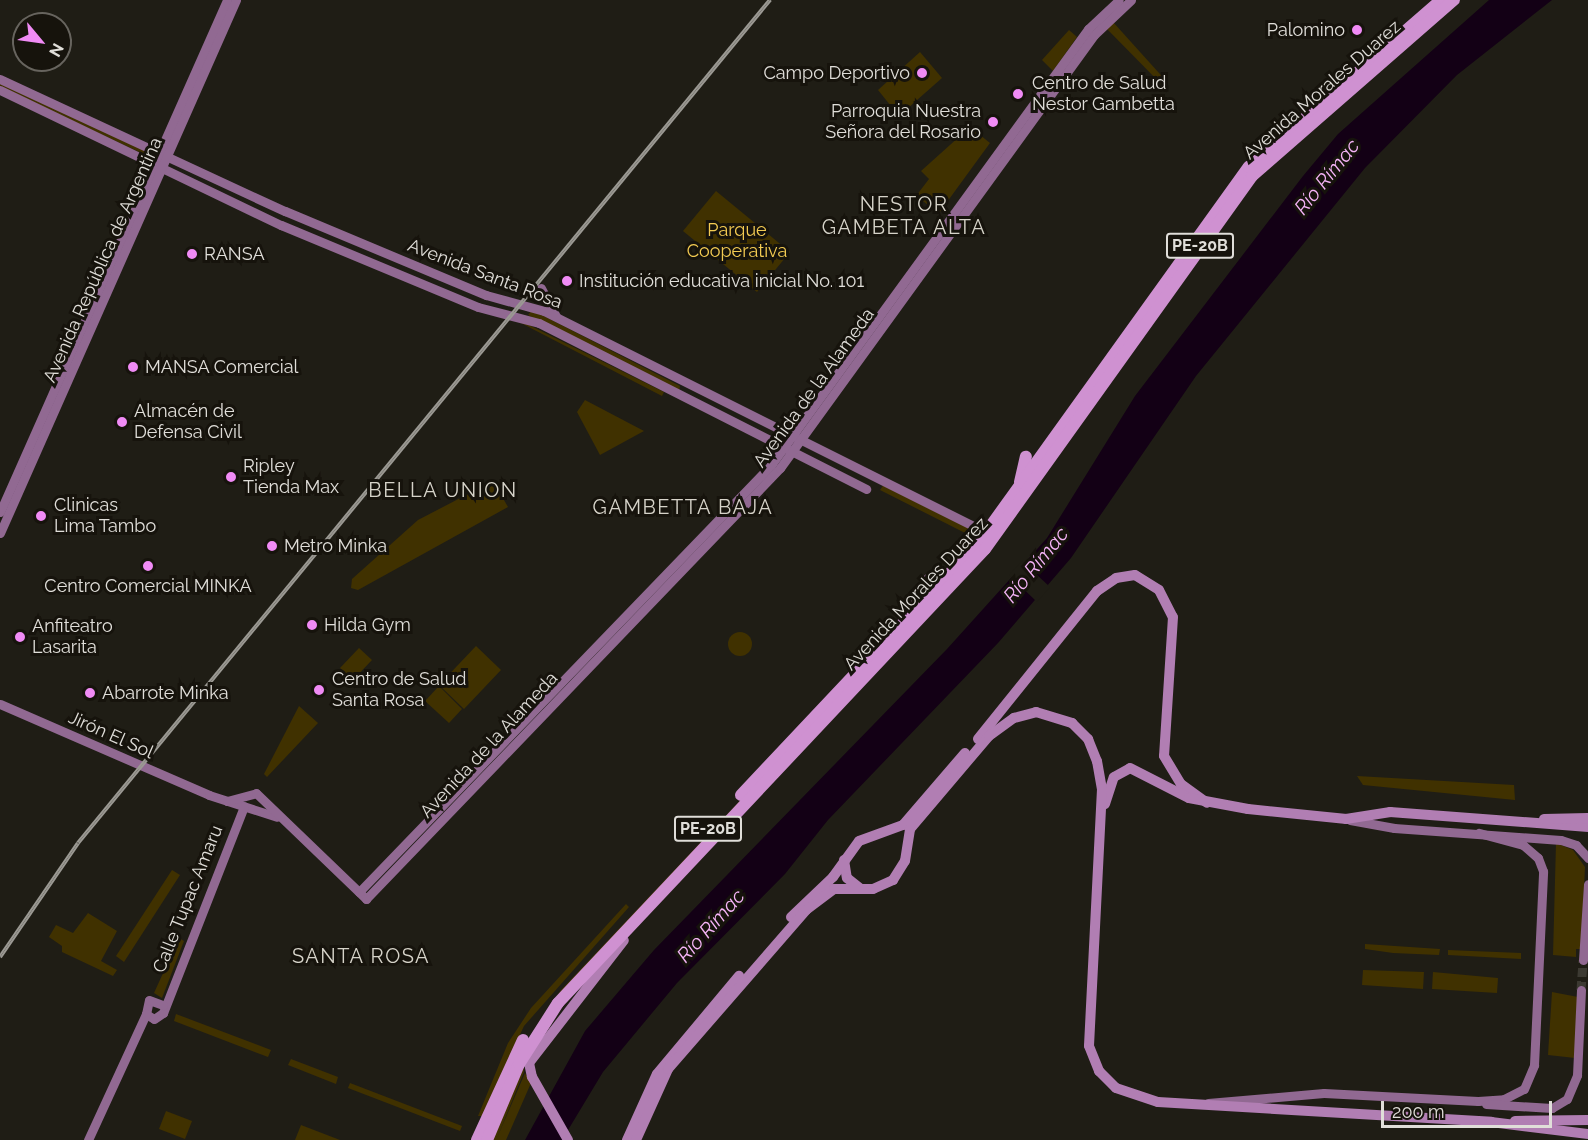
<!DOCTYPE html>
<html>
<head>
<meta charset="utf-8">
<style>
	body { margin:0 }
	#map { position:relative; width:1588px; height:1140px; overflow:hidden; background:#1f1d15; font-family:Raleway,sans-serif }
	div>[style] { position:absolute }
	.green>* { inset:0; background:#403100 }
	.round { border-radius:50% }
	.water>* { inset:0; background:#130015 }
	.pier>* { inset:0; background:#1f1d15 }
	.secondary-tunnel>* { height:9px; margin-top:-4.5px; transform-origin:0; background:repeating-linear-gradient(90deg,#3c3a32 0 9px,transparent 0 13.5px) }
	.secondary>* { height:9px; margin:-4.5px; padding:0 4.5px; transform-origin:4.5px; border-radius:4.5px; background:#916992 }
	.primary>* { height:10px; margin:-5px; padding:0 5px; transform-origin:5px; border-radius:5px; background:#b17eb3 }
	.highway>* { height:12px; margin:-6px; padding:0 6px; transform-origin:6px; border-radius:6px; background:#cf91d1 }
	.rail>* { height:4px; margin-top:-2px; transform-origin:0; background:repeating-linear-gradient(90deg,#16130c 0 4.5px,#9b9993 0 9px); box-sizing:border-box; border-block:2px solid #9b9993 }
	.dots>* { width:16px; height:16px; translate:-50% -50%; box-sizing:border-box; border:3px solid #16130c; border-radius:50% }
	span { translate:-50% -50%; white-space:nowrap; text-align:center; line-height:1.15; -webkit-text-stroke:6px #16130c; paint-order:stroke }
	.shield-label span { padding:2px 4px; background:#16130c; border:2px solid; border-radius:4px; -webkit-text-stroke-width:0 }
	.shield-label { font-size:16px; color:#e0ded9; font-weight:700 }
	.poi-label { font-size:18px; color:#e0ded9 }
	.right { translate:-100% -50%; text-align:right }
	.left { translate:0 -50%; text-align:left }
	.street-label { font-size:18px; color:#e0ded9 }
	.park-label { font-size:18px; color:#f3cb52 }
	.water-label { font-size:20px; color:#f4b3f6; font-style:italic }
	.neighbourhood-label { font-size:20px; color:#d6d3c9; letter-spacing:1.5px }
	.north { position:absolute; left:12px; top:12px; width:60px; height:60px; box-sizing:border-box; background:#16130c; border:2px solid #67645e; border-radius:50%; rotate:119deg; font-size:16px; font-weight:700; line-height:24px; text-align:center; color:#e0ded9 }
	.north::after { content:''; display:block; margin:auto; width:21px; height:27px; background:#f08bf5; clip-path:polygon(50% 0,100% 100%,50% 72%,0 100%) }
	.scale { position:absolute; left:1381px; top:1101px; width:171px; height:27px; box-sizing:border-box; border:3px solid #e0ded9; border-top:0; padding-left:8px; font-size:18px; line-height:21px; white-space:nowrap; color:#e0ded9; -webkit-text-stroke:4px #16130c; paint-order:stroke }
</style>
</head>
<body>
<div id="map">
	<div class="green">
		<div style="clip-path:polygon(1113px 22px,1168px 83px,1164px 87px,1106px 28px)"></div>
		<div style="clip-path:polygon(1069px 30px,1077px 37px,1053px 71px,1042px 60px)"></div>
		<div style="clip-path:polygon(920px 52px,942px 78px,899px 116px,878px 90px)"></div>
		<div style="clip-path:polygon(0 81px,153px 152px,150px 157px,0 87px)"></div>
		<div style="clip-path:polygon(970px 127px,990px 143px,939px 213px,916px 196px,929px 179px,921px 171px)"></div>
		<div style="clip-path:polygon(716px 191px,790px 252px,757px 292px,683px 231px)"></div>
		<div style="clip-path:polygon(532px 310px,680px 386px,679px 391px,528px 315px)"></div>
		<div style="clip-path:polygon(523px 322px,664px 392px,662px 396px,521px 323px)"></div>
		<div style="clip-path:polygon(585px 400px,644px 431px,600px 455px,577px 412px)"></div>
		<div style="clip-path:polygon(493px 481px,508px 507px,358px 590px,351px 588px,352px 579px,418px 520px)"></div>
		<div style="clip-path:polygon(884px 484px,978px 532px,975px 538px,880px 490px)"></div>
		<div style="clip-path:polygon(978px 549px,582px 971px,507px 1073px,561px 990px)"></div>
		<div class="round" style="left:728px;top:632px;width:24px;height:24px"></div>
		<div style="clip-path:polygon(476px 646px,501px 670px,464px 709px,439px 685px)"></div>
		<div style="clip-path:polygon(359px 648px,372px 660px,353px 680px,340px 668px)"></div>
		<div style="clip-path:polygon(439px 686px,462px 709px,449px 723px,425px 701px)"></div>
		<div style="clip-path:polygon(299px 706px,318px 723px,267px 777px,264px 774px)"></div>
		<div style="clip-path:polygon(1357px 776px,1514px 785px,1515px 800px,1363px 785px)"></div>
		<div style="clip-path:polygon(1556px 843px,1573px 850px,1585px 867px,1581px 949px,1576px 949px,1576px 957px,1553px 955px)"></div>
		<div style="clip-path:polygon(172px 870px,180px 875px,124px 962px,116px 956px)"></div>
		<div style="clip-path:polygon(626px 904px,629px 907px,524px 1026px,482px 1116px,478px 1116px,508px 1043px,531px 1008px)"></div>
		<div style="clip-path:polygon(88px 913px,117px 931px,101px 961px,117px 970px,113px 976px,62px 952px,62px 946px,49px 937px,56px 925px,73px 933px)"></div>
		<div style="clip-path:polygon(179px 938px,184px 941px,162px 998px,154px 993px)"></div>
		<div style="clip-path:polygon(1365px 944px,1440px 949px,1439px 955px,1393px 953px,1365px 949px)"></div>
		<div style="clip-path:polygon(1448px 950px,1521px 953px,1521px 959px,1448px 955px)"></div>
		<div style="clip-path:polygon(1363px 970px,1424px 972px,1423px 989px,1362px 985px)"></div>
		<div style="clip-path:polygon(1433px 972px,1498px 978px,1497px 993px,1432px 989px)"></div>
		<div style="clip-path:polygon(1552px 992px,1578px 997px,1575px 1058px,1548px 1055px)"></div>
		<div style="clip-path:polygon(176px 1014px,271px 1050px,268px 1057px,174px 1021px)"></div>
		<div style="clip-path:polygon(291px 1059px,338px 1077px,336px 1084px,288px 1065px)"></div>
		<div style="clip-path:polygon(523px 1062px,524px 1072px,497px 1138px,525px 1073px,531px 1083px,506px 1140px,490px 1140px)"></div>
		<div style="clip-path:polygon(350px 1083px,462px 1126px,460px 1131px,348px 1088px)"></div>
		<div style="clip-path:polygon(166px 1111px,192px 1121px,185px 1139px,159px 1129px)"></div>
		<div style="clip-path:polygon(301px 1125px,340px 1140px,295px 1140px)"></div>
	</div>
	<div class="water">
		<div style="clip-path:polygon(1489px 0,1552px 0,1457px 75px,1365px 168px,1196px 376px,1071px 558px,998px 643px,828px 820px,785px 874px,677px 983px,603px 1072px,562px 1140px,525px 1140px,585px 1031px,654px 950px,947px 649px,1047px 538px,1135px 396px,1303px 176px,1338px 134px)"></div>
	</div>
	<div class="pier">
		<div style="clip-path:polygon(1022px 561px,1050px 587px,1037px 602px,1009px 575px)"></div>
	</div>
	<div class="secondary-tunnel">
		<div style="left:1581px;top:990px;width:30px;rotate:-86deg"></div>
	</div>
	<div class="secondary">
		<div style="left:0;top:79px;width:314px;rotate:24.9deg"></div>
		<div style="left:285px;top:211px;width:218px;rotate:22.7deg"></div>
		<div style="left:486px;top:295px;width:60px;rotate:15.4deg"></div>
		<div style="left:544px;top:311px;width:492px;rotate:26.6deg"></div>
		<div style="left:0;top:90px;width:312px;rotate:25.7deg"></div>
		<div style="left:281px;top:225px;width:213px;rotate:22.6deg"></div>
		<div style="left:478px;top:307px;width:63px;rotate:14.7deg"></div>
		<div style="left:539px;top:323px;width:367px;rotate:26.9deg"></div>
		<div style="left:541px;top:288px;width:32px;rotate:62deg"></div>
		<div style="left:0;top:512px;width:560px;rotate:-66.09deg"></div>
		<div style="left:0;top:533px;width:583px;rotate:-66.12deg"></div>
		<div style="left:0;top:704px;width:228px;rotate:23.5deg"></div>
		<div style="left:209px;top:795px;width:71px;rotate:17.9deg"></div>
		<div style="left:227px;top:801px;width:30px;rotate:-15deg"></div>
		<div style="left:256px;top:793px;width:153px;rotate:43.9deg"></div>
		<div style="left:366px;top:899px;width:598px;rotate:-46.15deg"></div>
		<div style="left:780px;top:468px;width:535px;rotate:-54.05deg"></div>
		<div style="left:1094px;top:35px;width:51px;rotate:-43.4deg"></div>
		<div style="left:1350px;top:820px;width:45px;rotate:10.3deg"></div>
		<div style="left:1394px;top:828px;width:167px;rotate:4.1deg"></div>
		<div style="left:1561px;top:840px;width:16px;rotate:18deg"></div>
		<div style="left:1576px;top:845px;width:18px;rotate:47deg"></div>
		<div style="left:359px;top:892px;width:593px;rotate:-46.02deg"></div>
		<div style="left:771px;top:465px;width:539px;rotate:-53.98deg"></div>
		<div style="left:1088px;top:29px;width:42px;rotate:-43.1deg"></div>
		<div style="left:1583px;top:960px;width:76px;rotate:-86.2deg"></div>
		<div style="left:146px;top:1014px;width:9px;rotate:32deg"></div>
		<div style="left:154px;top:1019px;width:11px;rotate:-34deg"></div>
		<div style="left:163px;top:1013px;width:222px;rotate:-68.6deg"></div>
		<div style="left:146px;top:1014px;width:14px;rotate:-78deg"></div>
		<div style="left:149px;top:1000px;width:15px;rotate:20deg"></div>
		<div style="left:1208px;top:1103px;width:116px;rotate:-4.9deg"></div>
		<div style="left:1324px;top:1093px;width:154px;rotate:3deg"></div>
		<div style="left:1478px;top:1101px;width:26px;rotate:-4deg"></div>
		<div style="left:1504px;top:1099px;width:22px;rotate:-27deg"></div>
		<div style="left:1524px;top:1089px;width:26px;rotate:-67deg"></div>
		<div style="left:1534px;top:1065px;width:194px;rotate:-87.3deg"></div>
		<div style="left:1543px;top:871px;width:14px;rotate:-111deg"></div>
		<div style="left:1538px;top:858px;width:20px;rotate:-139deg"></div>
		<div style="left:1523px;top:845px;width:46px;rotate:-164.7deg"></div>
		<div style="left:1486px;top:1104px;width:66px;rotate:3.5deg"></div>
		<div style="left:1552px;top:1108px;width:17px;rotate:-31deg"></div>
		<div style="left:1567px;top:1099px;width:26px;rotate:-67deg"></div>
		<div style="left:1577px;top:1075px;width:85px;rotate:-87.3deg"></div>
		<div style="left:88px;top:1140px;width:139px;rotate:-65.3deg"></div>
	</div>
	<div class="primary">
		<div style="left:978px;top:739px;width:190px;rotate:-51.2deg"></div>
		<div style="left:1097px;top:591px;width:23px;rotate:-34deg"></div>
		<div style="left:1116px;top:578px;width:19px;rotate:-9deg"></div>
		<div style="left:1135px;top:575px;width:28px;rotate:32deg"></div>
		<div style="left:1159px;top:590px;width:30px;rotate:63deg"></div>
		<div style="left:1173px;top:617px;width:139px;rotate:93.7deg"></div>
		<div style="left:1164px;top:756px;width:33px;rotate:59deg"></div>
		<div style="left:1181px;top:784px;width:32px;rotate:36deg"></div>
		<div style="left:1105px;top:804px;width:28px;rotate:-72deg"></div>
		<div style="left:1114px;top:777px;width:18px;rotate:-29deg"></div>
		<div style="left:1130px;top:768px;width:66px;rotate:27deg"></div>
		<div style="left:1189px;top:798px;width:60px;rotate:10.6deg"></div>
		<div style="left:1248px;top:809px;width:99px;rotate:5.8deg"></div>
		<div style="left:1346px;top:819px;width:45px;rotate:-9deg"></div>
		<div style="left:1390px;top:812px;width:199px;rotate:4.3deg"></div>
		<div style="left:1544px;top:819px;width:44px;rotate:-1.3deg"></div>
		<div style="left:844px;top:860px;width:18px;rotate:81deg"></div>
		<div style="left:847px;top:878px;width:16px;rotate:38deg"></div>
		<div style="left:791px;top:917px;width:58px;rotate:-43.6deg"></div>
		<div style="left:833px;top:877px;width:44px;rotate:-54.2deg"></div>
		<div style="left:859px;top:841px;width:47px;rotate:-20deg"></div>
		<div style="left:903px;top:825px;width:95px;rotate:-49.3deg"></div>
		<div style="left:1515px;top:1121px;width:73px;rotate:-0.8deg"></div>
		<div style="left:568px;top:1140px;width:73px;rotate:-119.7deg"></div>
		<div style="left:532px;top:1077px;width:14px;rotate:-102deg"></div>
		<div style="left:529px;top:1063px;width:155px;rotate:-52.3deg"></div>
		<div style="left:627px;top:1140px;width:72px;rotate:-65.6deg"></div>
		<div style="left:657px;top:1074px;width:128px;rotate:-50.1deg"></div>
		<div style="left:636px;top:1140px;width:78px;rotate:-65.7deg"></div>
		<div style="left:668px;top:1069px;width:211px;rotate:-49deg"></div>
		<div style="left:806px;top:910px;width:35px;rotate:-37deg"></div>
		<div style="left:834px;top:889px;width:39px"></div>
		<div style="left:873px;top:889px;width:22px;rotate:-24deg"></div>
		<div style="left:893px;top:880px;width:22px;rotate:-58deg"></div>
		<div style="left:905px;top:861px;width:32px;rotate:-81deg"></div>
		<div style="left:910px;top:829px;width:122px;rotate:-49.7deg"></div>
		<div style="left:989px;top:736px;width:31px;rotate:-36deg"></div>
		<div style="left:1014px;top:718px;width:23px;rotate:-15deg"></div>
		<div style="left:1036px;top:712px;width:38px;rotate:17deg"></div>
		<div style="left:1072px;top:723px;width:23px;rotate:45deg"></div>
		<div style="left:1088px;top:739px;width:24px;rotate:68deg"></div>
		<div style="left:1097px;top:761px;width:28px;rotate:80deg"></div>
		<div style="left:1102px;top:789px;width:257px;rotate:92.9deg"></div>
		<div style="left:1089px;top:1046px;width:27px;rotate:68deg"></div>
		<div style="left:1099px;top:1071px;width:24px;rotate:45deg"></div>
		<div style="left:1116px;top:1088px;width:44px;rotate:18.4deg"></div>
		<div style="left:1158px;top:1102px;width:334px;rotate:3.4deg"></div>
		<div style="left:1491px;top:1122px;width:98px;rotate:7.1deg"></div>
	</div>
	<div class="highway">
		<div style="left:1020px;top:482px;width:26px;rotate:-77deg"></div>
		<div style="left:916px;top:605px;width:29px;rotate:-63deg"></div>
		<div style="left:741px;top:795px;width:344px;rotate:-46.7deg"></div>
		<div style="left:977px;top:545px;width:466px;rotate:-54.3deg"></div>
		<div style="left:1249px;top:167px;width:254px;rotate:-41deg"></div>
		<div style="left:477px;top:1140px;width:110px;rotate:-65.3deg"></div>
		<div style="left:487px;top:1140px;width:82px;rotate:-67.2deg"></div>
		<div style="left:519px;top:1064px;width:72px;rotate:-57.4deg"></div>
		<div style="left:558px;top:1003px;width:623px;rotate:-46.76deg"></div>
		<div style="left:985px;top:549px;width:459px;rotate:-54.4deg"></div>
		<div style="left:1252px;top:176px;width:268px;rotate:-41.1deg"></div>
	</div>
	<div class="rail">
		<div style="left:0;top:957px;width:138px;rotate:-55.6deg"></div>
		<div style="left:78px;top:843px;width:1091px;rotate:-50.62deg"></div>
	</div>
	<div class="dots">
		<div style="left:1357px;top:30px;background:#f08bf5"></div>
		<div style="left:922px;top:73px;background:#f08bf5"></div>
		<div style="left:1018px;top:94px;background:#f08bf5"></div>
		<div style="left:993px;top:122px;background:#f08bf5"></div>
		<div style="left:192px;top:254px;background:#f08bf5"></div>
		<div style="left:567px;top:281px;background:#f08bf5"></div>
		<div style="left:133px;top:367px;background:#f08bf5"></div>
		<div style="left:122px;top:422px;background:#f08bf5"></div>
		<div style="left:231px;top:477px;background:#f08bf5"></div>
		<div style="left:41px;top:516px;background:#f08bf5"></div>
		<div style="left:272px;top:546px;background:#f08bf5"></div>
		<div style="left:148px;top:566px;background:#f08bf5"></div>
		<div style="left:312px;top:625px;background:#f08bf5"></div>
		<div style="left:20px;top:637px;background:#f08bf5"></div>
		<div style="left:319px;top:690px;background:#f08bf5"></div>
		<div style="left:90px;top:693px;background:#f08bf5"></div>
	</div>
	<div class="shield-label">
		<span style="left:1200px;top:246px">PE-20B</span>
		<span style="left:708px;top:829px">PE-20B</span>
	</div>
	<div class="poi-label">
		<span class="right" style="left:1345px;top:30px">Palomino</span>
		<span class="right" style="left:910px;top:73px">Campo Deportivo</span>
		<span class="left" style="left:1032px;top:94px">Centro de Salud<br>Nestor Gambetta</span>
		<span class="right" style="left:981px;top:122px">Parroquia Nuestra<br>Señora del Rosario</span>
		<span class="left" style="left:204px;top:254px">RANSA</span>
		<span class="left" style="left:579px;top:281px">Institución educativa inicial No. 101</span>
		<span class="left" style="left:145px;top:367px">MANSA Comercial</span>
		<span class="left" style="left:134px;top:422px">Almacén de<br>Defensa Civil</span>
		<span class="left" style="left:243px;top:477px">Ripley<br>Tienda Max</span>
		<span class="left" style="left:54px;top:516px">Clinicas<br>Lima Tambo</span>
		<span class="left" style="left:284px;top:546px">Metro Minka</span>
		<span style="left:148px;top:586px">Centro Comercial MINKA</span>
		<span class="left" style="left:324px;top:625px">Hilda Gym</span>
		<span class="left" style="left:32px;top:637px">Anfiteatro<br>Lasarita</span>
		<span class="left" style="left:332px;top:690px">Centro de Salud<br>Santa Rosa</span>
		<span class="left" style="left:102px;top:693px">Abarrote Minka</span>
	</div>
	<div class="street-label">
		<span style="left:1322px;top:90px;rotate:-41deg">Avenida Morales Duarez</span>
		<span style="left:103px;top:260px;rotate:-66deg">Avenida República de Argentina</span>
		<span style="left:485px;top:274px;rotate:21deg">Avenida Santa Rosa</span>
		<span style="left:814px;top:388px;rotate:-54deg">Avenida de la Alameda</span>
		<span style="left:916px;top:594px;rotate:-47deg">Avenida Morales Duarez</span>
		<span style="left:111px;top:735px;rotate:24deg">Jirón El Sol</span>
		<span style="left:489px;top:745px;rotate:-47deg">Avenida de la Alameda</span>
		<span style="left:188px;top:899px;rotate:-68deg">Calle Tupac Amaru</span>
	</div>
	<div class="park-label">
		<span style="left:737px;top:241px">Parque<br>Cooperativa</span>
	</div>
	<div class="water-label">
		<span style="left:1327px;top:177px;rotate:-51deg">Río Rímac</span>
		<span style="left:1036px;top:565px;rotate:-51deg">Río Rímac</span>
		<span style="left:711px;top:926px;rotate:-48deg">Río Rímac</span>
	</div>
	<div class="neighbourhood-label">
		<span style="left:904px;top:216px">NESTOR<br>GAMBETA ALTA</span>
		<span style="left:443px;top:490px">BELLA UNION</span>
		<span style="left:683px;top:507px">GAMBETTA BAJA</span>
		<span style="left:361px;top:956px">SANTA ROSA</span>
	</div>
	<div class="north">N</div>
	<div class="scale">200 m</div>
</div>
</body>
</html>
